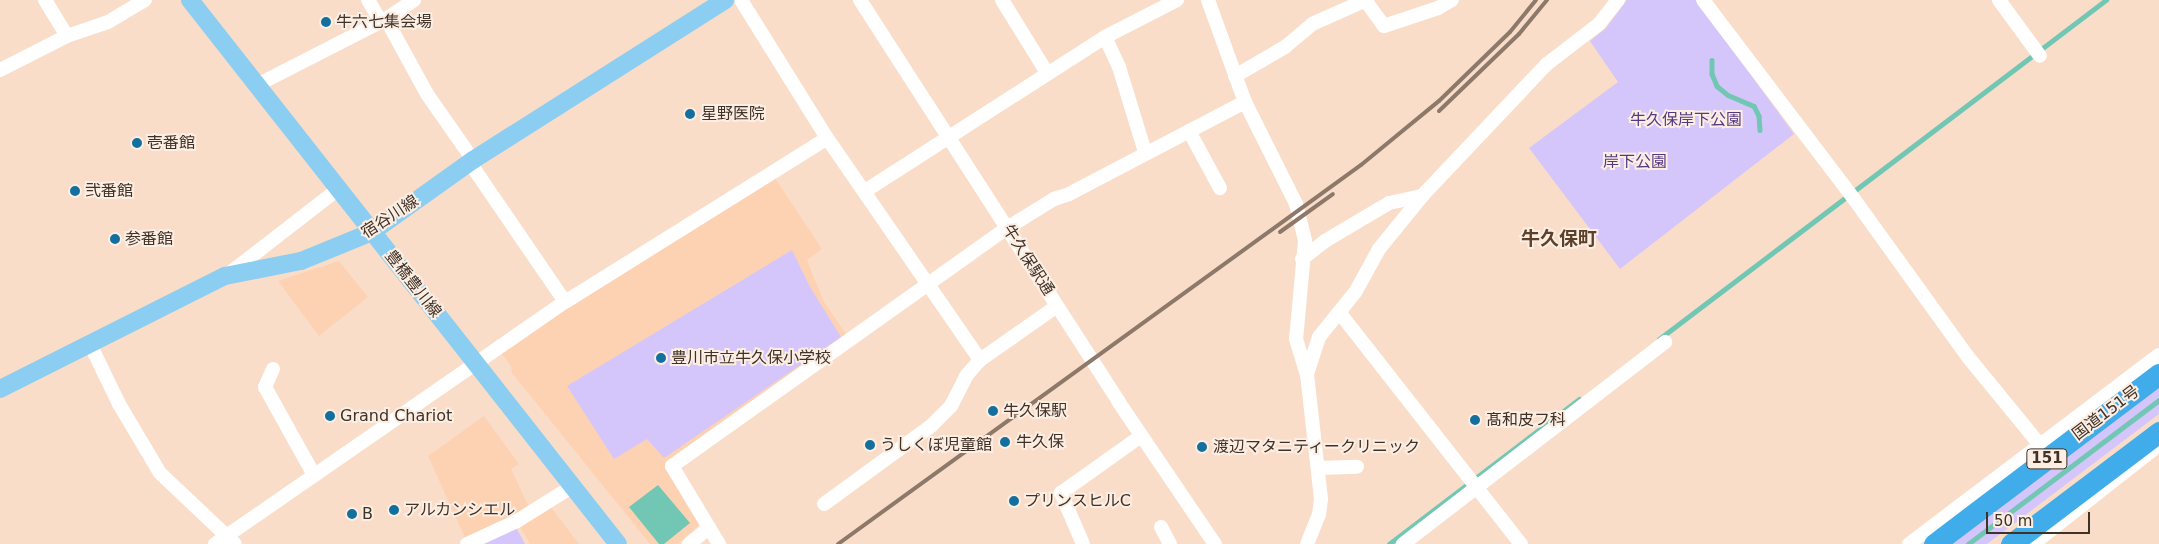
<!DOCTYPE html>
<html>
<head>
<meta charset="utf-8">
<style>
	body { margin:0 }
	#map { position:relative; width:2159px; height:544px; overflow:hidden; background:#faddc8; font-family:"DejaVu Sans","Noto Sans JP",sans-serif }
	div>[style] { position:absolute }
	.built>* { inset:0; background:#fdd2b3 }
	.green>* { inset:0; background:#d4c6fa }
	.water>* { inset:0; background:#72c7b4 }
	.stream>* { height:4.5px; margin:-2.25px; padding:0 2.25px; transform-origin:2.25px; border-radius:2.25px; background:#72c7b4 }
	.minor>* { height:14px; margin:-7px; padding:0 7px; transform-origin:7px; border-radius:7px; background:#fff }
	.major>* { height:18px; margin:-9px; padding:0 9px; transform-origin:9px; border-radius:9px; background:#8ccdf2 }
	.highway>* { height:21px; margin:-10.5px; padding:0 10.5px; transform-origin:10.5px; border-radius:10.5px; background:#40ace9 }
	.rail>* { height:4px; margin:-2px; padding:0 2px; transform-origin:2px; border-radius:2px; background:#8d796a }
	.dots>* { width:14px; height:14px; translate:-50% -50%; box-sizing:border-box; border:2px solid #fceee3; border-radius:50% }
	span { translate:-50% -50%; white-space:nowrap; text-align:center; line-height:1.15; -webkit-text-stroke:4px #fceee3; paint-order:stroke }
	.shield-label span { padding:1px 4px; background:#fceee3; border:1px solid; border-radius:4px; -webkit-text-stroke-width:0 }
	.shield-label { font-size:15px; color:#403227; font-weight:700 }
	.poi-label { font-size:16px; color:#403227 }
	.left { translate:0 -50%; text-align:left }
	.park-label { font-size:16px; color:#543a82 }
	.street-label { font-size:16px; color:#403227 }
	.quarter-label { font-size:19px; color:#5e412a; font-weight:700 }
	.scale { position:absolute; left:1986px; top:512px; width:104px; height:22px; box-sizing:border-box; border:2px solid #403227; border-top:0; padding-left:6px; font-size:15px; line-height:18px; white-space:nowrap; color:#403227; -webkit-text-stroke:4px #fceee3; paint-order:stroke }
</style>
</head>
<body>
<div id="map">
	<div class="built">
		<div style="clip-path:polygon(775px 178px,822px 249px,807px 260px,824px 302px,848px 337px,665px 465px,700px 524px,678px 544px,650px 544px,512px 373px,511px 366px,500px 351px)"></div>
		<div style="clip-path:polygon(339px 261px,368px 297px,319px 336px,278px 281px)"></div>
		<div style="clip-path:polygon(484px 416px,519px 464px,511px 469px,530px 509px,465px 538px,428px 456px)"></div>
		<div style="clip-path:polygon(550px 506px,579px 544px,530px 544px,519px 525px)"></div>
	</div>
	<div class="green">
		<div style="clip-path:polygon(1627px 0,1696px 0,1794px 134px,1620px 269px,1529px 148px,1618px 82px,1590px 41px,1606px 28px)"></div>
		<div style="clip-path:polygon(792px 250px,810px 287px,841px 337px,664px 458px,647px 439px,614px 459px,567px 386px)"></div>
		<div style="clip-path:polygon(2159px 381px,2159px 414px,1987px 544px,1944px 544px)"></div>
		<div style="clip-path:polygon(516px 527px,525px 544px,482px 544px)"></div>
	</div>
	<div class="water">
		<div style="clip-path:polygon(658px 485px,690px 523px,664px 544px,659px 544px,629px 507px)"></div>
	</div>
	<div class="stream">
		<div style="left:1712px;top:60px;width:14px;rotate:90deg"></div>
		<div style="left:1712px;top:74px;width:13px;rotate:67deg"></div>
		<div style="left:1717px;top:86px;width:14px;rotate:39deg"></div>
		<div style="left:1728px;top:95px;width:28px;rotate:23deg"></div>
		<div style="left:1754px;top:106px;width:11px;rotate:63deg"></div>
		<div style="left:1759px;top:116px;width:14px;rotate:86deg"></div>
		<div style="left:1659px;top:339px;width:561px;rotate:-37.18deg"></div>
		<div style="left:1389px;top:544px;width:239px;rotate:-37.3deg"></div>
		<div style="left:1968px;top:544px;width:239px;rotate:-37deg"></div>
	</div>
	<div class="minor">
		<div style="left:45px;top:0;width:42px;rotate:58.6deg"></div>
		<div style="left:368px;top:0;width:26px;rotate:59deg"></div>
		<div style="left:741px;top:0;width:163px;rotate:58.1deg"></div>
		<div style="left:827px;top:138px;width:270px;rotate:55.4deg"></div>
		<div style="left:860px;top:0;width:477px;rotate:57.2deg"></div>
		<div style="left:1118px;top:401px;width:173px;rotate:55.9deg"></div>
		<div style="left:1002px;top:0;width:86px;rotate:58.3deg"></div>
		<div style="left:1208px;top:0;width:109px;rotate:70.1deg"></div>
		<div style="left:1245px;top:102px;width:114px;rotate:63.4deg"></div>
		<div style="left:1296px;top:204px;width:38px;rotate:76deg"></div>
		<div style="left:1305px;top:241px;width:98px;rotate:95.2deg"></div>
		<div style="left:1296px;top:339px;width:37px;rotate:73deg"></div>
		<div style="left:1365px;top:0;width:32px;rotate:54deg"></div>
		<div style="left:1384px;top:26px;width:57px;rotate:-18.4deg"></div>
		<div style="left:1438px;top:8px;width:16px;rotate:-30deg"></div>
		<div style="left:1703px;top:0;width:250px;rotate:52.8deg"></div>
		<div style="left:1854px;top:199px;width:195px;rotate:54.2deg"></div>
		<div style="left:1968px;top:357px;width:114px;rotate:50.7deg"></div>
		<div style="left:1999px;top:0;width:69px;rotate:53.8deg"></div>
		<div style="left:386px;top:19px;width:85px;rotate:61.3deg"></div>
		<div style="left:427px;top:94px;width:80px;rotate:55.1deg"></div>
		<div style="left:1105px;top:37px;width:33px;rotate:65deg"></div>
		<div style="left:1119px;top:67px;width:89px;rotate:73deg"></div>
		<div style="left:0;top:70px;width:75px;rotate:-26.9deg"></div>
		<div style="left:67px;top:36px;width:43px;rotate:-18.9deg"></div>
		<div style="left:108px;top:22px;width:43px;rotate:-30.7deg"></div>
		<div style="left:1235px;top:76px;width:58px;rotate:-30.1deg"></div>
		<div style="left:1285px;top:47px;width:35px;rotate:-40deg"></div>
		<div style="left:1312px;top:24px;width:59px;rotate:-24deg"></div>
		<div style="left:257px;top:85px;width:145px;rotate:-27.1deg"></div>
		<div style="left:386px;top:19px;width:34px;rotate:-34deg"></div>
		<div style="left:1189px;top:131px;width:65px;rotate:61.5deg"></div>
		<div style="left:470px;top:163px;width:168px;rotate:55.6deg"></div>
		<div style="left:865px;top:191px;width:285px;rotate:-32.7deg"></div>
		<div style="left:1105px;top:37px;width:81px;rotate:-27.2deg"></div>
		<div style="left:1302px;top:259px;width:29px;rotate:-38deg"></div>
		<div style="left:1325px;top:241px;width:74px;rotate:-30.7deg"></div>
		<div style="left:1389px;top:203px;width:34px;rotate:-12deg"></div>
		<div style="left:226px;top:276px;width:142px;rotate:-37.8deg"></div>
		<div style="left:1339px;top:312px;width:295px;rotate:51.9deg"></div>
		<div style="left:90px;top:344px;width:67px;rotate:64.2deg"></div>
		<div style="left:119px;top:404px;width:80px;rotate:59.3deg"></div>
		<div style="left:160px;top:473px;width:103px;rotate:43.4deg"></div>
		<div style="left:273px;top:369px;width:20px;rotate:114deg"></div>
		<div style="left:265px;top:387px;width:101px;rotate:60.9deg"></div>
		<div style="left:1319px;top:468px;width:38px;rotate:-2deg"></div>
		<div style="left:824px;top:504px;width:132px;rotate:-36.1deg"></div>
		<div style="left:931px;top:426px;width:28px;rotate:-45deg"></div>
		<div style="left:951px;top:406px;width:34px;rotate:-63deg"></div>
		<div style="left:966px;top:376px;width:21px;rotate:-49deg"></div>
		<div style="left:980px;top:360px;width:94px;rotate:-35deg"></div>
		<div style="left:1161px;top:527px;width:19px;rotate:62deg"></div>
		<div style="left:215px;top:544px;width:426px;rotate:-34.7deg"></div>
		<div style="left:565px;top:302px;width:309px;rotate:-32deg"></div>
		<div style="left:467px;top:544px;width:55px;rotate:-24.7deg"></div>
		<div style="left:517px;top:521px;width:66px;rotate:-32deg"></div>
		<div style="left:689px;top:544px;width:26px;rotate:-39deg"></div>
		<div style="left:719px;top:544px;width:91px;rotate:-121.1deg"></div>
		<div style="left:672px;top:466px;width:411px;rotate:-35.4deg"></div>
		<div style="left:1007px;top:228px;width:55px;rotate:-31.7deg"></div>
		<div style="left:1054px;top:199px;width:16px;rotate:-18deg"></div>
		<div style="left:1069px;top:194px;width:199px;rotate:-27.6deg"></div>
		<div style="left:1083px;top:544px;width:56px;rotate:-113.3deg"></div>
		<div style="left:1061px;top:493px;width:98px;rotate:-35.5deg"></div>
		<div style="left:1307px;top:544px;width:31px;rotate:-68deg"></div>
		<div style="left:1319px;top:515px;width:16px;rotate:-83deg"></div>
		<div style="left:1321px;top:499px;width:126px;rotate:-96.4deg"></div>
		<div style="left:1307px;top:374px;width:39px;rotate:-72deg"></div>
		<div style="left:1319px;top:337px;width:59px;rotate:-51.2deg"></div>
		<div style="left:1356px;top:291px;width:48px;rotate:-61.3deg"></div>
		<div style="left:1379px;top:249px;width:68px;rotate:-50.9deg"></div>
		<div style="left:1422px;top:196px;width:182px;rotate:-46.6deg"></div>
		<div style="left:1547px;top:64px;width:66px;rotate:-37.6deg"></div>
		<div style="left:1599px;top:24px;width:31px;rotate:-52deg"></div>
		<div style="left:1403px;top:544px;width:331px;rotate:-37.6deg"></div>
		<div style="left:1909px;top:544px;width:313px;rotate:-37.1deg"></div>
		<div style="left:2033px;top:544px;width:160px;rotate:-38.2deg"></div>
	</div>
	<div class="major">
		<div style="left:190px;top:0;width:692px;rotate:51.81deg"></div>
		<div style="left:0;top:389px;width:252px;rotate:-26.7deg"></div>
		<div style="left:225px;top:276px;width:77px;rotate:-11.2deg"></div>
		<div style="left:301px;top:261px;width:77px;rotate:-22.2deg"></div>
		<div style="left:372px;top:232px;width:124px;rotate:-35.5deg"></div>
		<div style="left:473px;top:160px;width:299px;rotate:-32.4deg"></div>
	</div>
	<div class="highway">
		<div style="left:1934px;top:544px;width:282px;rotate:-37.1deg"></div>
		<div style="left:2011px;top:544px;width:186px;rotate:-37.1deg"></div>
	</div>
	<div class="rail">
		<div style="left:1439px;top:111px;width:111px;rotate:-43.9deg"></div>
		<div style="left:1519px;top:34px;width:44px;rotate:-50.5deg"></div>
		<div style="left:1280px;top:232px;width:65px;rotate:-35.6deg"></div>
		<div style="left:838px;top:544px;width:646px;rotate:-35.93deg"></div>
		<div style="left:1361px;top:165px;width:101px;rotate:-39.4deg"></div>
		<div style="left:1439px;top:101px;width:99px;rotate:-44.2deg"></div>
		<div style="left:1510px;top:32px;width:41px;rotate:-50.9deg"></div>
	</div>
	<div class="dots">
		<div style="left:326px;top:22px;background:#13709e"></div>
		<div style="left:690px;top:114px;background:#13709e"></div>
		<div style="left:137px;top:143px;background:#13709e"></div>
		<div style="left:75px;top:191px;background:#13709e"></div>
		<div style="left:115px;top:239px;background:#13709e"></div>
		<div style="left:661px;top:358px;background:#13709e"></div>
		<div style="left:993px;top:411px;background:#13709e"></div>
		<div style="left:330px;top:416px;background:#13709e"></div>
		<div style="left:1475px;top:420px;background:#13709e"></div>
		<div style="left:1005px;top:442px;background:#13709e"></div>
		<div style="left:870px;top:445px;background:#13709e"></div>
		<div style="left:1202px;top:447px;background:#13709e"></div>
		<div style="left:1014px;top:501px;background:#13709e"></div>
		<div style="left:394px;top:510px;background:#13709e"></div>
		<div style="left:352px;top:514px;background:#13709e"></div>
	</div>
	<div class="shield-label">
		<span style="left:2047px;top:459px">151</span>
	</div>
	<div class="poi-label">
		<span class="left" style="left:336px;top:22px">牛六七集会場</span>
		<span class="left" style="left:701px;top:114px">星野医院</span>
		<span class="left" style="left:147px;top:143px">壱番館</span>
		<span class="left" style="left:85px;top:191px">弐番館</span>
		<span class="left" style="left:125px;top:239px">参番館</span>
		<span class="left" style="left:671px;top:358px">豊川市立牛久保小学校</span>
		<span class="left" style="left:1003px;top:411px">牛久保駅</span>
		<span class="left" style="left:340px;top:416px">Grand Chariot</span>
		<span class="left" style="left:1486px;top:420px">髙和皮フ科</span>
		<span class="left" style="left:1016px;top:442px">牛久保</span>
		<span class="left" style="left:880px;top:445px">うしくぼ児童館</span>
		<span class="left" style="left:1213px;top:447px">渡辺マタニティークリニック</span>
		<span class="left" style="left:1024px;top:501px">プリンスヒルC</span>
		<span class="left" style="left:404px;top:510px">アルカンシエル</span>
		<span class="left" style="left:362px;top:514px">B</span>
	</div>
	<div class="park-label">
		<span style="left:1686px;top:120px">牛久保岸下公園</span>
		<span style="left:1635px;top:162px">岸下公園</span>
	</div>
	<div class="street-label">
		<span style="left:390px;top:217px;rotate:-33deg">宿谷川線</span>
		<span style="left:1028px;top:260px;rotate:57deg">牛久保駅通</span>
		<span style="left:413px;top:284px;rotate:52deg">豊橋豊川線</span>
		<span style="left:2106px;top:413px;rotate:-37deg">国道151号</span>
	</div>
	<div class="quarter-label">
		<span style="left:1559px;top:239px">牛久保町</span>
	</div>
	<div class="scale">50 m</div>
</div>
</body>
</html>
